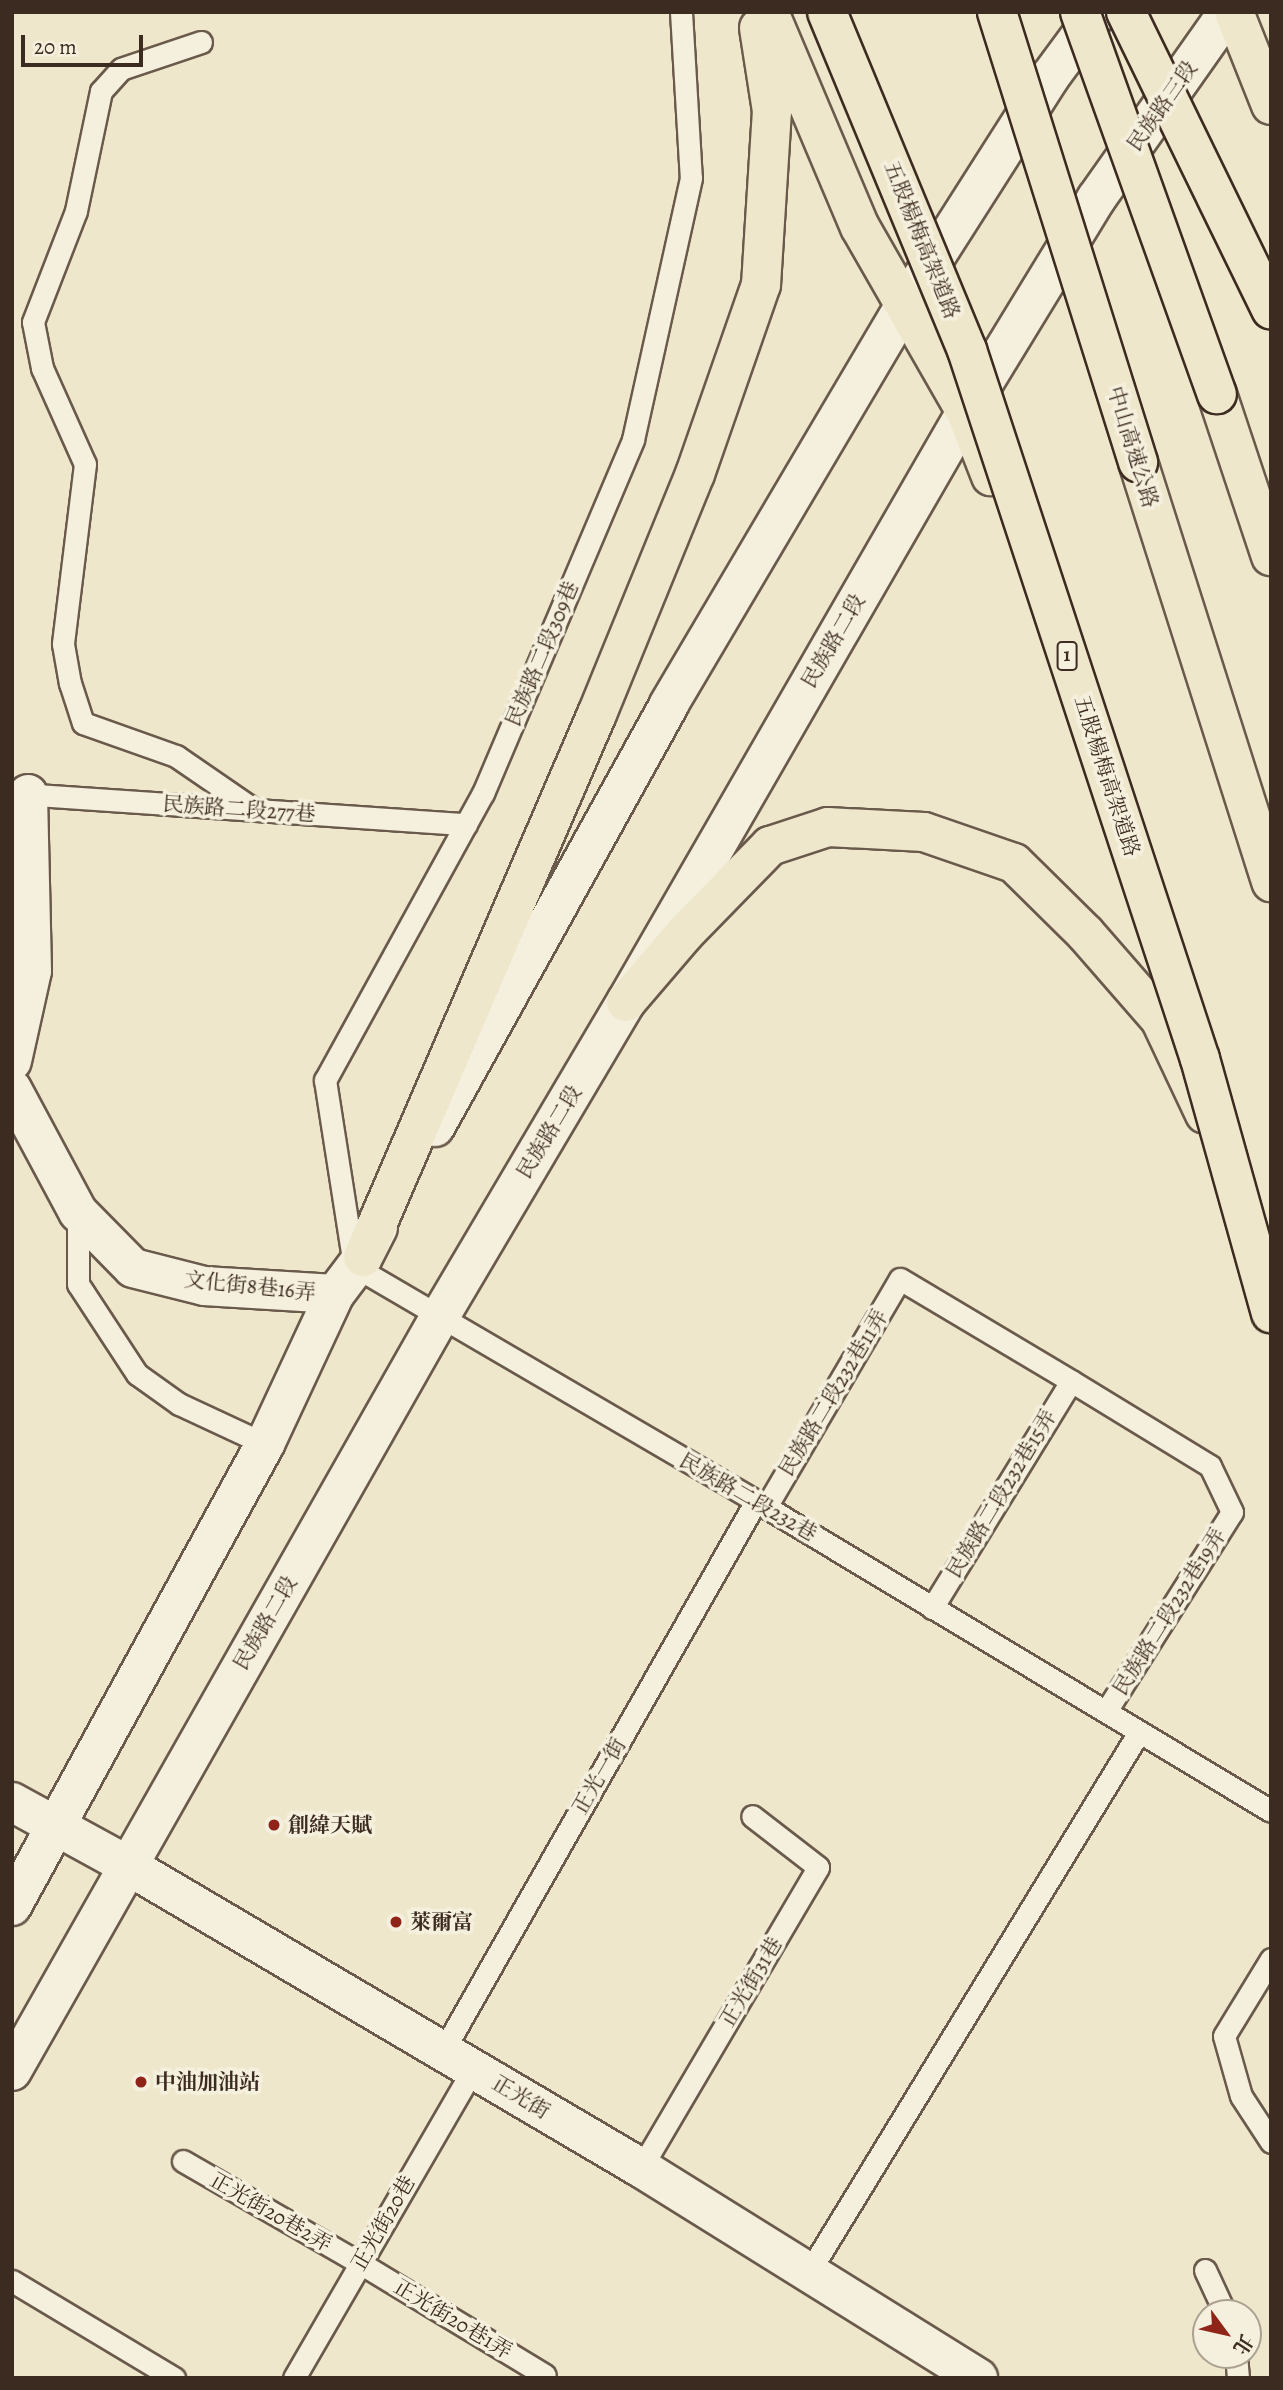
<!DOCTYPE html>
<html>
<head>
<meta charset="utf-8">
<style>
	body { margin:0 }
	#map { position:relative; width:1283px; height:2390px; overflow:hidden; background:#efe7cb; font-family:Alegreya,"Noto Serif TC",serif }
	div>[style] { position:absolute }
	.roads { filter:drop-shadow(2px 0 #695a4b) drop-shadow(-2px 0 #695a4b) drop-shadow(0 2px #695a4b) drop-shadow(0 -2px #695a4b) }
	.lane>* { height:21px; margin:-10.5px; padding:0 10.5px; transform-origin:10.5px; border-radius:10.5px; background:#f5efdd }
	.street>* { height:38px; margin:-19px; padding:0 19px; transform-origin:19px; border-radius:19px; background:#f5efdd }
	.secondary>* { height:38px; margin:-19px; padding:0 19px; transform-origin:19px; border-radius:19px; background:#f5efdd }
	.highway>* { height:38px; margin:-19px; padding:0 19px; transform-origin:19px; border-radius:19px; background:#efe7cb }
	.bridges { filter:drop-shadow(2px 0 #3c2b20) drop-shadow(-2px 0 #3c2b20) drop-shadow(0 2px #3c2b20) drop-shadow(0 -2px #3c2b20) }
	.highway-bridge>* { height:38px; margin:-19px; padding:0 19px; transform-origin:19px; border-radius:19px; background:#efe7cb }
	.dots>* { width:19px; height:19px; translate:-50% -50%; box-sizing:border-box; border:4px solid #f5efdd; border-radius:50% }
	span { translate:-50% -50%; white-space:nowrap; text-align:center; line-height:1.15; -webkit-text-stroke:7px #f5efdd; paint-order:stroke }
	.shield-label span { padding:2px 5px; background:#f5efdd; border:2px solid; border-radius:5px; -webkit-text-stroke-width:0 }
	.shield-label { font-size:19px; color:#3c2b20; font-weight:700 }
	.street-label { font-size:21px; color:#3c2b20 }
	.poi-label { font-size:21px; color:#3c2b20; font-weight:700 }
	.left { translate:0 -50%; text-align:left }
	.frame { position:absolute; inset:0; border:14px solid #3c2b20; pointer-events:none }
	.north { position:absolute; left:1192px; top:2299px; width:70px; height:70px; box-sizing:border-box; background:#f5efdd; border:2px solid #aba191; border-radius:50%; rotate:123deg; font-size:19px; font-weight:700; line-height:28px; text-align:center; color:#3c2b20 }
	.north::after { content:''; display:block; margin:auto; width:24px; height:32px; background:#8f2418; clip-path:polygon(50% 0,100% 100%,50% 72%,0 100%) }
	.scale { position:absolute; left:21px; top:35px; width:122px; height:32px; box-sizing:border-box; border:4px solid #3c2b20; border-top:0; padding-left:9px; font-size:21px; line-height:24px; white-space:nowrap; color:#3c2b20; -webkit-text-stroke:5px #f5efdd; paint-order:stroke }
</style>
</head>
<body>
<div id="map">
	<div class="roads">
		<div class="lane">
			<div style="left:681px;top:12px;width:166px;rotate:86.6deg"></div>
			<div style="left:691px;top:178px;width:268px;rotate:102.5deg"></div>
			<div style="left:633px;top:440px;width:384px;rotate:113deg"></div>
			<div style="left:483px;top:793px;width:328px;rotate:118.8deg"></div>
			<div style="left:325px;top:1080px;width:188px;rotate:81.1deg"></div>
			<div style="left:354px;top:1266px;width:477px;rotate:30.3deg"></div>
			<div style="left:766px;top:1507px;width:589px;rotate:31.05deg"></div>
			<div style="left:201px;top:42px;width:84px;rotate:161.4deg"></div>
			<div style="left:121px;top:69px;width:30px;rotate:132deg"></div>
			<div style="left:101px;top:91px;width:123px;rotate:101.8deg"></div>
			<div style="left:76px;top:211px;width:119px;rotate:111.2deg"></div>
			<div style="left:33px;top:322px;width:47px;rotate:78.9deg"></div>
			<div style="left:42px;top:368px;width:105px;rotate:65.9deg"></div>
			<div style="left:85px;top:464px;width:181px;rotate:97deg"></div>
			<div style="left:63px;top:644px;width:40px;rotate:80deg"></div>
			<div style="left:70px;top:683px;width:42px;rotate:72deg"></div>
			<div style="left:83px;top:723px;width:99px;rotate:19.5deg"></div>
			<div style="left:176px;top:756px;width:93px;rotate:34.5deg"></div>
			<div style="left:21px;top:794px;width:446px;rotate:3.9deg"></div>
			<div style="left:78px;top:1212px;width:72px;rotate:90deg"></div>
			<div style="left:78px;top:1284px;width:108px;rotate:56.8deg"></div>
			<div style="left:137px;top:1374px;width:52px;rotate:35.5deg"></div>
			<div style="left:179px;top:1404px;width:95px;rotate:24.9deg"></div>
			<div style="left:766px;top:1507px;width:264px;rotate:-59.6deg"></div>
			<div style="left:900px;top:1279px;width:199px;rotate:30.8deg"></div>
			<div style="left:1071px;top:1381px;width:163px;rotate:31.4deg"></div>
			<div style="left:1210px;top:1466px;width:51px;rotate:64.4deg"></div>
			<div style="left:1232px;top:1512px;width:236px;rotate:122.3deg"></div>
			<div style="left:932px;top:1608px;width:266px;rotate:-58.5deg"></div>
			<div style="left:1271px;top:1959px;width:90px;rotate:121.4deg"></div>
			<div style="left:1224px;top:2036px;width:62px;rotate:74.2deg"></div>
			<div style="left:1241px;top:2096px;width:55px;rotate:56.9deg"></div>
			<div style="left:443px;top:2051px;width:633px;rotate:-60.36deg"></div>
			<div style="left:183px;top:2161px;width:204px;rotate:30deg"></div>
			<div style="left:360px;top:2263px;width:216px;rotate:31.2deg"></div>
			<div style="left:641px;top:2168px;width:349px;rotate:-59.5deg"></div>
			<div style="left:818px;top:1867px;width:83px;rotate:-142.3deg"></div>
			<div style="left:1205px;top:2270px;width:47px;rotate:65.1deg"></div>
			<div style="left:809px;top:2272px;width:633px;rotate:-58.57deg"></div>
			<div style="left:12px;top:2281px;width:189px;rotate:30.9deg"></div>
			<div style="left:1236px;top:2355px;width:23px;rotate:85deg"></div>
			<div style="left:294px;top:2378px;width:357px;rotate:-59.9deg"></div>
		</div>
		<div class="street">
			<div style="left:12px;top:1061px;width:92px;rotate:-77.5deg"></div>
			<div style="left:32px;top:971px;width:177px;rotate:-91.3deg"></div>
			<div style="left:12px;top:1089px;width:140px;rotate:61.8deg"></div>
			<div style="left:78px;top:1212px;width:78px;rotate:45.5deg"></div>
			<div style="left:133px;top:1268px;width:73px;rotate:14.2deg"></div>
			<div style="left:204px;top:1286px;width:131px;rotate:3.5deg"></div>
			<div style="left:12px;top:1802px;width:131px;rotate:28.7deg"></div>
			<div style="left:127px;top:1865px;width:597px;rotate:30.52deg"></div>
			<div style="left:641px;top:2168px;width:397px;rotate:31.9deg"></div>
		</div>
		<div class="secondary">
			<div style="left:435px;top:1127px;width:483px;rotate:-61deg"></div>
			<div style="left:669px;top:704px;width:466px;rotate:-59.4deg"></div>
			<div style="left:906px;top:303px;width:268px;rotate:-57.5deg"></div>
			<div style="left:1050px;top:77px;width:81px;rotate:-53.6deg"></div>
			<div style="left:12px;top:1906px;width:527px;rotate:-61.29deg"></div>
			<div style="left:265px;top:1444px;width:166px;rotate:-65deg"></div>
			<div style="left:335px;top:1294px;width:46px;rotate:-52.9deg"></div>
			<div style="left:363px;top:1257px;width:33px;rotate:-63deg"></div>
			<div style="left:12px;top:2071px;width:866px;rotate:-60.44deg"></div>
			<div style="left:439px;top:1318px;width:367px;rotate:-59.4deg"></div>
			<div style="left:626px;top:1002px;width:681px;rotate:-60.05deg"></div>
			<div style="left:966px;top:412px;width:250px;rotate:-58.6deg"></div>
			<div style="left:1096px;top:199px;width:229px;rotate:-54.8deg"></div>
		</div>
		<div class="highway">
			<div style="left:769px;top:12px;width:233px;rotate:67.1deg"></div>
			<div style="left:860px;top:227px;width:213px;rotate:60.2deg"></div>
			<div style="left:966px;top:412px;width:69px;rotate:68.7deg"></div>
			<div style="left:1234px;top:12px;width:100px;rotate:68.3deg"></div>
			<div style="left:1217px;top:394px;width:171px;rotate:71.6deg"></div>
			<div style="left:1138px;top:462px;width:441px;rotate:72.4deg"></div>
			<div style="left:626px;top:1002px;width:91px;rotate:-49.5deg"></div>
			<div style="left:685px;top:933px;width:122px;rotate:-45.7deg"></div>
			<div style="left:770px;top:846px;width:61px;rotate:-18.1deg"></div>
			<div style="left:828px;top:827px;width:96px;rotate:3deg"></div>
			<div style="left:924px;top:832px;width:95px;rotate:19deg"></div>
			<div style="left:1014px;top:863px;width:100px;rotate:44.6deg"></div>
			<div style="left:1085px;top:933px;width:114px;rotate:48.9deg"></div>
			<div style="left:1160px;top:1019px;width:105px;rotate:64.7deg"></div>
			<div style="left:363px;top:1257px;width:591px;rotate:-66.69deg"></div>
			<div style="left:597px;top:714px;width:259px;rotate:-67.8deg"></div>
			<div style="left:695px;top:474px;width:200px;rotate:-70.8deg"></div>
			<div style="left:761px;top:285px;width:174px;rotate:-86.4deg"></div>
			<div style="left:772px;top:111px;width:84px;rotate:-98.9deg"></div>
		</div>
	</div>
	<div class="bridges">
		<div class="highway-bridge">
			<div style="left:827px;top:12px;width:366px;rotate:67.5deg"></div>
			<div style="left:967px;top:350px;width:746px;rotate:71.81deg"></div>
			<div style="left:1200px;top:1059px;width:264px;rotate:74.4deg"></div>
			<div style="left:997px;top:12px;width:472px;rotate:72.6deg"></div>
			<div style="left:1080px;top:12px;width:406px;rotate:70.3deg"></div>
			<div style="left:1126px;top:12px;width:331px;rotate:64deg"></div>
		</div>
	</div>
	<div class="dots">
		<div style="left:274px;top:1825px;background:#8f2418"></div>
		<div style="left:396px;top:1922px;background:#8f2418"></div>
		<div style="left:141px;top:2082px;background:#8f2418"></div>
	</div>
	<div class="shield-label">
		<span style="left:1067px;top:656px">1</span>
	</div>
	<div class="street-label">
		<span style="left:1162px;top:106px;rotate:-55deg">民族路三段</span>
		<span style="left:922px;top:240px;rotate:68deg">五股楊梅高架道路</span>
		<span style="left:1133px;top:447px;rotate:73deg">中山高速公路</span>
		<span style="left:833px;top:641px;rotate:-60deg">民族路二段</span>
		<span style="left:542px;top:654px;rotate:-67deg">民族路二段309巷</span>
		<span style="left:1107px;top:776px;rotate:72deg">五股楊梅高架道路</span>
		<span style="left:239px;top:809px;rotate:4deg">民族路二段277巷</span>
		<span style="left:549px;top:1132px;rotate:-59deg">民族路二段</span>
		<span style="left:250px;top:1286px;rotate:6deg">文化街8巷16弄</span>
		<span style="left:833px;top:1393px;rotate:-59deg">民族路二段232巷11弄</span>
		<span style="left:1001px;top:1494px;rotate:-59deg">民族路二段232巷15弄</span>
		<span style="left:748px;top:1497px;rotate:30deg">民族路二段232巷</span>
		<span style="left:1169px;top:1612px;rotate:-58deg">民族路二段232巷19弄</span>
		<span style="left:265px;top:1623px;rotate:-60deg">民族路二段</span>
		<span style="left:599px;top:1776px;rotate:-60deg">正光一街</span>
		<span style="left:751px;top:1982px;rotate:-59deg">正光街31巷</span>
		<span style="left:521px;top:2097px;rotate:31deg">正光街</span>
		<span style="left:271px;top:2212px;rotate:30deg">正光街20巷2弄</span>
		<span style="left:383px;top:2223px;rotate:-60deg">正光街20巷</span>
		<span style="left:453px;top:2319px;rotate:31deg">正光街20巷1弄</span>
	</div>
	<div class="poi-label">
		<span class="left" style="left:288px;top:1825px">創緯天賦</span>
		<span class="left" style="left:410px;top:1922px">萊爾富</span>
		<span class="left" style="left:155px;top:2082px">中油加油站</span>
	</div>
	<div class="frame"></div>
	<div class="north">北</div>
	<div class="scale">20 m</div>
</div>
</body>
</html>
